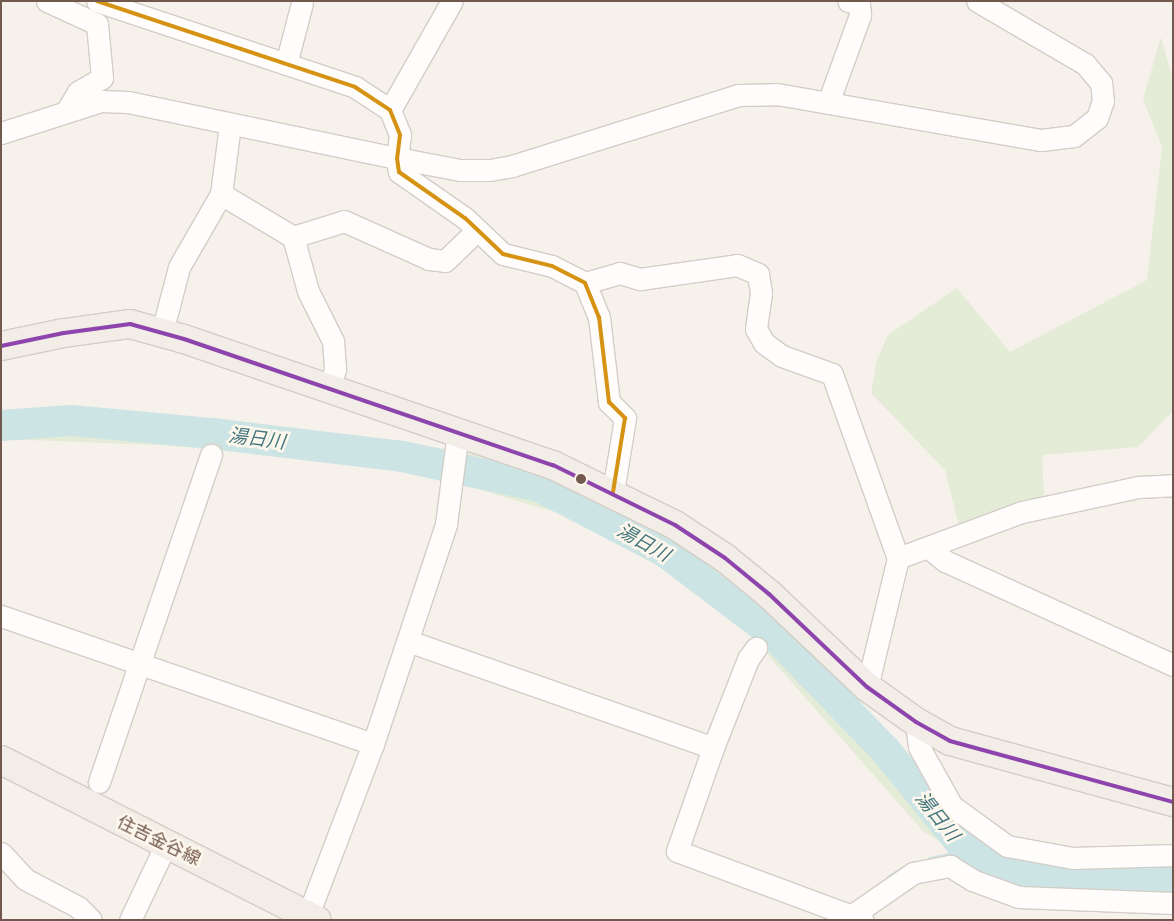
<!DOCTYPE html>
<html>
<head>
<meta charset="utf-8">
<style>
	body { margin:0 }
	#map { position:relative; width:1174px; height:921px; overflow:hidden; background:#f6f1eb; font-family:"Exo 2","Noto Sans JP",sans-serif }
	div>[style] { position:absolute }
	.green>* { inset:0; background:#e4ecd7 }
	.stream>* { height:5px; margin:-2.5px; padding:0 2.5px; transform-origin:2.5px; border-radius:2.5px; background:#cde4e5 }
	.river>* { height:31px; margin:-15.5px; padding:0 15.5px; transform-origin:15.5px; border-radius:15.5px; background:#cde4e5 }
	.roads { filter:drop-shadow(1px 0 #d3cdc7) drop-shadow(-1px 0 #d3cdc7) drop-shadow(0 1px #d3cdc7) drop-shadow(0 -1px #d3cdc7) }
	.minor>* { height:21px; margin:-10.5px; padding:0 10.5px; transform-origin:10.5px; border-radius:10.5px; background:#fefdfc }
	.major>* { height:28px; margin:-14px; padding:0 14px; transform-origin:14px; border-radius:14px; background:#f2ede6 }
	.bus-1>* { height:4px; margin:-2px; padding:0 2px; transform-origin:2px; border-radius:2px; background:#d69313 }
	.bus-2>* { height:4px; margin:-2px; padding:0 2px; transform-origin:2px; border-radius:2px; background:#8e44ad }
	.dots>* { width:14px; height:14px; translate:-50% -50%; box-sizing:border-box; border:2px solid #fef7ed; border-radius:50% }
	span { translate:-50% -50%; white-space:nowrap; text-align:center; line-height:1.15; -webkit-text-stroke:5px #fef7ed; paint-order:stroke }
	.street-label { font-size:18px; color:#73594d }
	.water-label { font-size:19px; color:#45777e; font-style:italic }
	.frame { position:absolute; inset:0; border:2px solid #73594d; pointer-events:none }
</style>
</head>
<body>
<div id="map">
	<div class="green">
		<div style="clip-path:polygon(1161px 37px,1173px 80px,1173px 411px,1138px 447px,1042px 455px,1044px 496px,959px 526px,945px 470px,871px 393px,877px 360px,888px 335px,957px 288px,1010px 352px,1147px 280px,1162px 147px,1143px 99px)"></div>
		<div style="clip-path:polygon(64px 408px,417px 444px,524px 463px,709px 556px,806px 651px,946px 814px,1012px 859px,1173px 872px,1173px 897px,1010px 887px,923px 831px,750px 635px,668px 567px,584px 521px,435px 476px,327px 458px,158px 445px,1px 439px,1px 412px)"></div>
	</div>
	<div class="stream">
		<div style="left:930px;top:859px;width:38px;rotate:-12deg"></div>
		<div style="left:889px;top:877px;width:27px;rotate:-31deg"></div>
	</div>
	<div class="river">
		<div style="left:1px;top:425px;width:70px;rotate:-4.1deg"></div>
		<div style="left:71px;top:420px;width:142px;rotate:5.3deg"></div>
		<div style="left:212px;top:433px;width:191px;rotate:6.9deg"></div>
		<div style="left:402px;top:456px;width:140px;rotate:12.4deg"></div>
		<div style="left:539px;top:486px;width:141px;rotate:27.5deg"></div>
		<div style="left:664px;top:551px;width:136px;rotate:37.2deg"></div>
		<div style="left:772px;top:633px;width:163px;rotate:46deg"></div>
		<div style="left:885px;top:750px;width:130px;rotate:50.9deg"></div>
		<div style="left:967px;top:851px;width:51px;rotate:25.6deg"></div>
		<div style="left:1013px;top:873px;width:53px;rotate:5.4deg"></div>
		<div style="left:1066px;top:878px;width:107px;rotate:1.1deg"></div>
	</div>
	<div class="roads">
		<div class="minor">
			<div style="left:47px;top:1px;width:55px;rotate:24.7deg"></div>
			<div style="left:97px;top:24px;width:54px;rotate:84.7deg"></div>
			<div style="left:102px;top:78px;width:28px;rotate:150deg"></div>
			<div style="left:78px;top:92px;width:21px;rotate:121deg"></div>
			<div style="left:97px;top:1px;width:272px;rotate:18.4deg"></div>
			<div style="left:355px;top:87px;width:42px;rotate:33.3deg"></div>
			<div style="left:390px;top:110px;width:27px;rotate:68deg"></div>
			<div style="left:400px;top:135px;width:23px;rotate:97deg"></div>
			<div style="left:397px;top:158px;width:14px;rotate:82deg"></div>
			<div style="left:399px;top:172px;width:80px;rotate:34.9deg"></div>
			<div style="left:465px;top:218px;width:52px;rotate:43.5deg"></div>
			<div style="left:503px;top:254px;width:50px;rotate:13.8deg"></div>
			<div style="left:552px;top:266px;width:37px;rotate:27deg"></div>
			<div style="left:585px;top:283px;width:37px;rotate:68deg"></div>
			<div style="left:599px;top:317px;width:86px;rotate:83.3deg"></div>
			<div style="left:609px;top:402px;width:23px;rotate:45deg"></div>
			<div style="left:625px;top:418px;width:75px;rotate:99.2deg"></div>
			<div style="left:286px;top:64px;width:63px;rotate:-75.3deg"></div>
			<div style="left:828px;top:103px;width:94px;rotate:-70deg"></div>
			<div style="left:860px;top:15px;width:11px;rotate:-95deg"></div>
			<div style="left:859px;top:4px;width:11px;rotate:-165deg"></div>
			<div style="left:390px;top:110px;width:125px;rotate:-60.4deg"></div>
			<div style="left:230px;top:125px;width:70px;rotate:97.4deg"></div>
			<div style="left:221px;top:194px;width:84px;rotate:30.8deg"></div>
			<div style="left:1px;top:133px;width:105px;rotate:-17.7deg"></div>
			<div style="left:101px;top:101px;width:27px;rotate:2deg"></div>
			<div style="left:128px;top:102px;width:275px;rotate:11.8deg"></div>
			<div style="left:397px;top:158px;width:64px;rotate:10.8deg"></div>
			<div style="left:460px;top:170px;width:30px"></div>
			<div style="left:490px;top:170px;width:22px;rotate:-10deg"></div>
			<div style="left:512px;top:166px;width:237px;rotate:-17.4deg"></div>
			<div style="left:738px;top:95px;width:39px;rotate:-1deg"></div>
			<div style="left:777px;top:94px;width:268px;rotate:9.9deg"></div>
			<div style="left:1041px;top:140px;width:33px;rotate:-7deg"></div>
			<div style="left:1074px;top:136px;width:29px;rotate:-38deg"></div>
			<div style="left:1097px;top:118px;width:18px;rotate:-71deg"></div>
			<div style="left:1103px;top:101px;width:18px;rotate:-96deg"></div>
			<div style="left:1101px;top:83px;width:25px;rotate:-130deg"></div>
			<div style="left:1085px;top:64px;width:125px;rotate:-149.7deg"></div>
			<div style="left:585px;top:283px;width:36px;rotate:-16deg"></div>
			<div style="left:620px;top:273px;width:21px;rotate:17deg"></div>
			<div style="left:640px;top:279px;width:98px;rotate:-8.2deg"></div>
			<div style="left:737px;top:265px;width:23px;rotate:23deg"></div>
			<div style="left:758px;top:274px;width:19px;rotate:81deg"></div>
			<div style="left:761px;top:293px;width:36px;rotate:98deg"></div>
			<div style="left:756px;top:329px;width:16px;rotate:60deg"></div>
			<div style="left:764px;top:343px;width:22px;rotate:36deg"></div>
			<div style="left:782px;top:356px;width:53px;rotate:19.8deg"></div>
			<div style="left:832px;top:374px;width:195px;rotate:70.3deg"></div>
			<div style="left:898px;top:558px;width:133px;rotate:103.5deg"></div>
			<div style="left:162px;top:332px;width:67px;rotate:-75.3deg"></div>
			<div style="left:179px;top:267px;width:84px;rotate:-60.1deg"></div>
			<div style="left:329px;top:388px;width:20px;rotate:-72deg"></div>
			<div style="left:335px;top:369px;width:28px;rotate:-94deg"></div>
			<div style="left:333px;top:341px;width:56px;rotate:-116.6deg"></div>
			<div style="left:308px;top:291px;width:56px;rotate:-105.5deg"></div>
			<div style="left:293px;top:237px;width:53px;rotate:-17.4deg"></div>
			<div style="left:344px;top:221px;width:93px;rotate:24.1deg"></div>
			<div style="left:429px;top:259px;width:16px;rotate:7deg"></div>
			<div style="left:445px;top:261px;width:45px;rotate:-44.1deg"></div>
			<div style="left:929px;top:548px;width:21px;rotate:39deg"></div>
			<div style="left:945px;top:561px;width:251px;rotate:24.5deg"></div>
			<div style="left:898px;top:558px;width:132px;rotate:-20.4deg"></div>
			<div style="left:1022px;top:512px;width:120px;rotate:-12.1deg"></div>
			<div style="left:1139px;top:487px;width:34px;rotate:-3deg"></div>
			<div style="left:1px;top:616px;width:393px;rotate:19deg"></div>
			<div style="left:408px;top:641px;width:323px;rotate:19.3deg"></div>
			<div style="left:713px;top:748px;width:109px;rotate:109.3deg"></div>
			<div style="left:677px;top:851px;width:198px;rotate:20.4deg"></div>
			<div style="left:916px;top:722px;width:25px;rotate:83deg"></div>
			<div style="left:919px;top:747px;width:68px;rotate:60.8deg"></div>
			<div style="left:952px;top:806px;width:68px;rotate:36deg"></div>
			<div style="left:1007px;top:846px;width:67px;rotate:10.3deg"></div>
			<div style="left:1073px;top:858px;width:100px;rotate:-1.7deg"></div>
			<div style="left:713px;top:748px;width:96px;rotate:-68.5deg"></div>
			<div style="left:748px;top:659px;width:14px;rotate:-54deg"></div>
			<div style="left:99px;top:782px;width:346px;rotate:-71.1deg"></div>
			<div style="left:1px;top:853px;width:35px;rotate:47deg"></div>
			<div style="left:25px;top:879px;width:60px;rotate:27.8deg"></div>
			<div style="left:78px;top:907px;width:18px;rotate:45deg"></div>
			<div style="left:308px;top:915px;width:183px;rotate:-69.2deg"></div>
			<div style="left:373px;top:744px;width:232px;rotate:-71.6deg"></div>
			<div style="left:446px;top:524px;width:93px;rotate:-82.6deg"></div>
			<div style="left:851px;top:916px;width:75px;rotate:-34.7deg"></div>
			<div style="left:913px;top:873px;width:38px;rotate:-11deg"></div>
			<div style="left:950px;top:866px;width:26px;rotate:32deg"></div>
			<div style="left:972px;top:880px;width:50px;rotate:19.9deg"></div>
			<div style="left:1019px;top:897px;width:154px;rotate:2.2deg"></div>
			<div style="left:130px;top:920px;width:86px;rotate:-64.6deg"></div>
		</div>
		<div class="major">
			<div style="left:1px;top:346px;width:64px;rotate:-11.7deg"></div>
			<div style="left:64px;top:333px;width:67px;rotate:-7.8deg"></div>
			<div style="left:130px;top:324px;width:56px;rotate:15.5deg"></div>
			<div style="left:184px;top:339px;width:390px;rotate:18.9deg"></div>
			<div style="left:553px;top:465px;width:136px;rotate:26.2deg"></div>
			<div style="left:675px;top:525px;width:60px;rotate:33.4deg"></div>
			<div style="left:725px;top:558px;width:57px;rotate:39.3deg"></div>
			<div style="left:769px;top:594px;width:135px;rotate:43.5deg"></div>
			<div style="left:867px;top:687px;width:60px;rotate:35.5deg"></div>
			<div style="left:916px;top:722px;width:39px;rotate:29deg"></div>
			<div style="left:950px;top:741px;width:231px;rotate:15.3deg"></div>
			<div style="left:1px;top:760px;width:354px;rotate:26.9deg"></div>
		</div>
	</div>
	<div class="bus-1">
		<div style="left:97px;top:1px;width:272px;rotate:18.4deg"></div>
		<div style="left:355px;top:87px;width:42px;rotate:33.3deg"></div>
		<div style="left:390px;top:110px;width:27px;rotate:68deg"></div>
		<div style="left:400px;top:135px;width:23px;rotate:97deg"></div>
		<div style="left:397px;top:158px;width:14px;rotate:82deg"></div>
		<div style="left:399px;top:172px;width:80px;rotate:34.9deg"></div>
		<div style="left:465px;top:218px;width:52px;rotate:43.5deg"></div>
		<div style="left:503px;top:254px;width:50px;rotate:13.8deg"></div>
		<div style="left:552px;top:266px;width:37px;rotate:27deg"></div>
		<div style="left:585px;top:283px;width:37px;rotate:68deg"></div>
		<div style="left:599px;top:317px;width:86px;rotate:83.3deg"></div>
		<div style="left:609px;top:402px;width:23px;rotate:45deg"></div>
		<div style="left:625px;top:418px;width:75px;rotate:99.2deg"></div>
	</div>
	<div class="bus-2">
		<div style="left:1px;top:346px;width:64px;rotate:-11.7deg"></div>
		<div style="left:64px;top:333px;width:67px;rotate:-7.8deg"></div>
		<div style="left:130px;top:324px;width:56px;rotate:15.5deg"></div>
		<div style="left:184px;top:339px;width:390px;rotate:18.9deg"></div>
		<div style="left:553px;top:465px;width:136px;rotate:26.2deg"></div>
		<div style="left:675px;top:525px;width:60px;rotate:33.4deg"></div>
		<div style="left:725px;top:558px;width:57px;rotate:39.3deg"></div>
		<div style="left:769px;top:594px;width:135px;rotate:43.5deg"></div>
		<div style="left:867px;top:687px;width:60px;rotate:35.5deg"></div>
		<div style="left:916px;top:722px;width:39px;rotate:29deg"></div>
		<div style="left:950px;top:741px;width:231px;rotate:15.3deg"></div>
	</div>
	<div class="dots">
		<div style="left:581px;top:479px;background:#73594d"></div>
	</div>
	<div class="street-label">
		<span style="left:159px;top:840px;rotate:26deg">住吉金谷線</span>
	</div>
	<div class="water-label">
		<span style="left:257px;top:438px;rotate:7deg">湯日川</span>
		<span style="left:644px;top:542px;rotate:29deg">湯日川</span>
		<span style="left:938px;top:816px;rotate:51deg">湯日川</span>
	</div>
	<div class="frame"></div>
</div>
</body>
</html>
